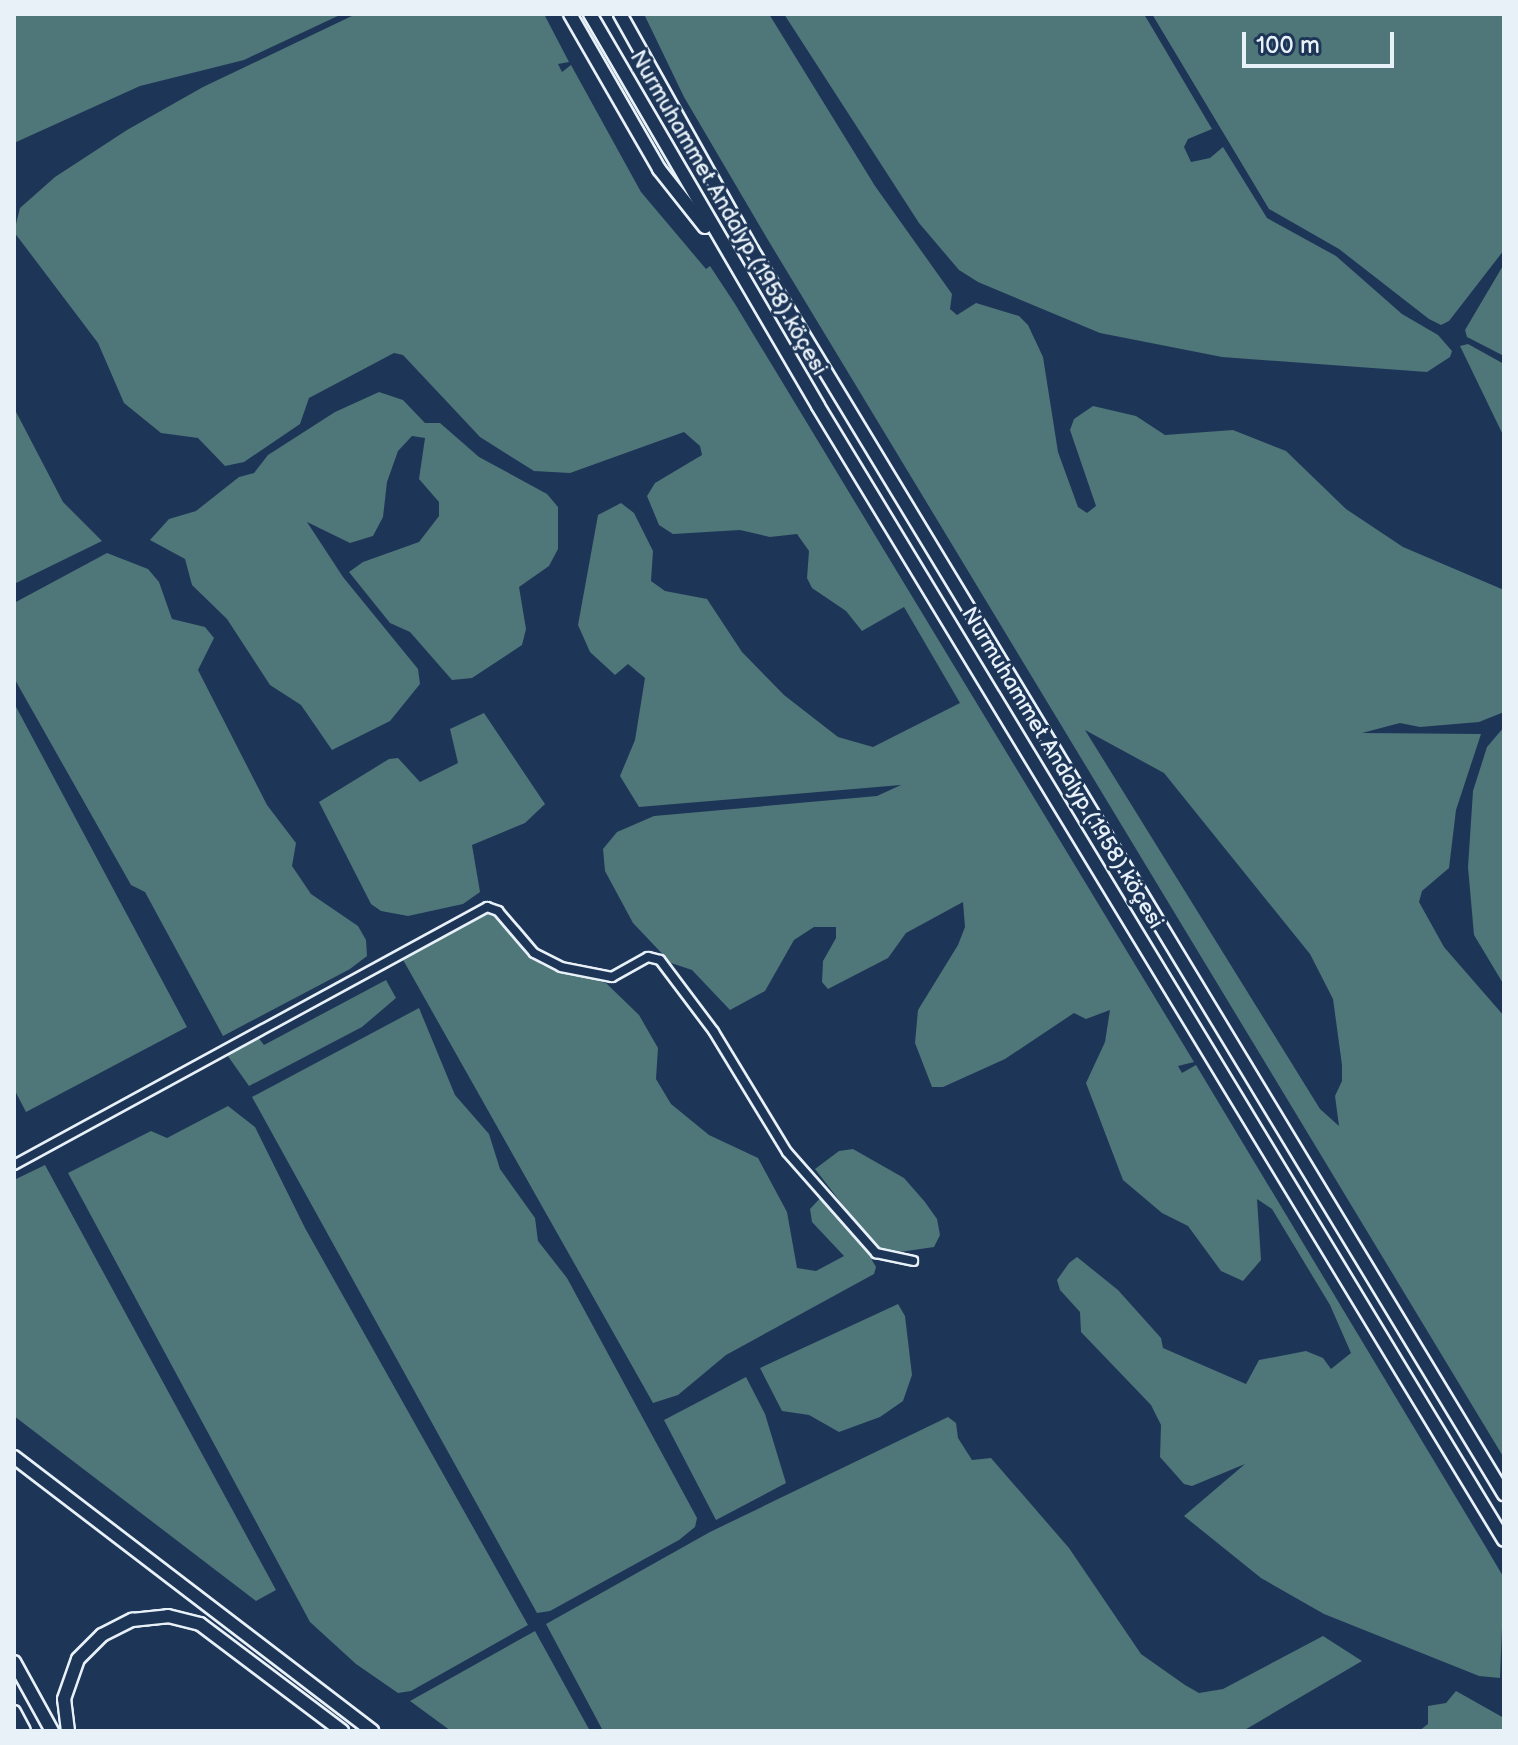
<!DOCTYPE html>
<html>
<head>
<meta charset="utf-8">
<style>
	body { margin:0 }
	#map { position:relative; width:1518px; height:1745px; overflow:hidden; background:#1d3557; font-family:"Balsamiq Sans",sans-serif }
	div>[style] { position:absolute }
	.green>* { inset:0; background:#4f7679 }
	.roads { filter:drop-shadow(2px 0 #e8f1f8) drop-shadow(-2px 0 #e8f1f8) drop-shadow(0 2px #e8f1f8) drop-shadow(0 -2px #e8f1f8) }
	.minor>* { height:8px; margin:-4px; padding:0 4px; transform-origin:4px; border-radius:4px; background:#1d3557 }
	.primary>* { height:12px; margin:-6px; padding:0 6px; transform-origin:6px; border-radius:6px; background:#1d3557 }
	span { translate:-50% -50%; white-space:nowrap; text-align:center; line-height:1.15; -webkit-text-stroke:6px #1d3557; paint-order:stroke }
	.street-label { font-size:22px; color:#e8f1f8 }
	.frame { position:absolute; inset:0; border:16px solid #e8f1f8; pointer-events:none }
	.scale { position:absolute; left:1242px; top:32px; width:152px; height:36px; box-sizing:border-box; border:4px solid #e8f1f8; border-top:0; padding-left:10px; font-size:24px; line-height:28px; white-space:nowrap; color:#e8f1f8; -webkit-text-stroke:6px #1d3557; paint-order:stroke }
</style>
</head>
<body>
<div id="map">
	<div class="green">
		<div style="clip-path:polygon(14px 14px,342px 14px,244px 60px,140px 86px,14px 143px)"></div>
		<div style="clip-path:polygon(356px 14px,544px 14px,569px 62px,558px 64px,562px 72px,571px 65px,641px 192px,706px 269px,710px 266px,735px 304px,1194px 1062px,1178px 1066px,1182px 1073px,1196px 1065px,1487px 1549px,1504px 1578px,1500px 1678px,1479px 1676px,1324px 1614px,1261px 1578px,1184px 1516px,1245px 1464px,1192px 1486px,1184px 1484px,1160px 1457px,1161px 1425px,1151px 1405px,1081px 1332px,1080px 1312px,1060px 1290px,1057px 1280px,1069px 1263px,1077px 1257px,1118px 1290px,1161px 1338px,1163px 1348px,1246px 1384px,1259px 1360px,1306px 1351px,1323px 1358px,1331px 1369px,1351px 1353px,1330px 1305px,1272px 1209px,1257px 1199px,1261px 1260px,1243px 1281px,1221px 1271px,1188px 1226px,1162px 1213px,1123px 1180px,1086px 1083px,1105px 1042px,1110px 1010px,1086px 1019px,1074px 1013px,1005px 1059px,943px 1087px,932px 1087px,915px 1043px,918px 1010px,958px 945px,965px 927px,963px 902px,906px 933px,888px 958px,828px 989px,822px 982px,823px 961px,836px 938px,836px 927px,814px 927px,794px 940px,765px 991px,730px 1010px,692px 970px,671px 963px,633px 923px,605px 871px,603px 849px,617px 832px,654px 816px,877px 796px,901px 785px,639px 807px,620px 776px,635px 740px,645px 678px,628px 664px,615px 675px,590px 652px,578px 625px,598px 515px,621px 503px,634px 513px,653px 551px,651px 581px,665px 591px,707px 599px,742px 652px,784px 695px,838px 737px,873px 747px,960px 703px,904px 607px,862px 631px,846px 611px,812px 588px,807px 578px,809px 551px,797px 534px,770px 537px,740px 530px,673px 534px,659px 525px,647px 496px,655px 483px,702px 455px,700px 446px,684px 432px,570px 473px,534px 471px,480px 437px,403px 355px,394px 353px,309px 398px,300px 424px,244px 462px,225px 466px,198px 438px,161px 433px,124px 403px,98px 343px,14px 232px,20px 208px,55px 177px,127px 130px,203px 87px)"></div>
		<div style="clip-path:polygon(evenodd,644px 14px,769px 14px,875px 186px,952px 294px,950px 309px,957px 315px,976px 303px,1019px 316px,1028px 325px,1043px 357px,1058px 452px,1078px 507px,1087px 513px,1096px 506px,1070px 430px,1074px 419px,1093px 406px,1136px 416px,1165px 435px,1233px 430px,1286px 451px,1346px 509px,1403px 547px,1504px 590px,1504px 712px,1479px 722px,1420px 727px,1400px 723px,1362px 733px,1481px 734px,1456px 810px,1449px 868px,1422px 891px,1419px 902px,1444px 947px,1504px 1016px,1504px 1458px,768px 240px,684px 97px,644px 14px,1085px 730px,1164px 773px,1310px 954px,1333px 999px,1342px 1065px,1342px 1081px,1335px 1096px,1339px 1126px,1320px 1109px,1085px 730px)"></div>
		<div style="clip-path:polygon(784px 14px,1144px 14px,1212px 129px,1188px 139px,1184px 147px,1191px 162px,1210px 158px,1223px 147px,1267px 218px,1336px 256px,1402px 314px,1438px 335px,1452px 351px,1450px 357px,1427px 372px,1222px 357px,1100px 333px,978px 282px,959px 270px,919px 223px)"></div>
		<div style="clip-path:polygon(1152px 14px,1504px 14px,1504px 250px,1449px 321px,1441px 325px,1429px 319px,1339px 249px,1269px 209px)"></div>
		<div style="clip-path:polygon(1504px 264px,1504px 356px,1467px 337px,1465px 330px)"></div>
		<div style="clip-path:polygon(1468px 344px,1504px 364px,1504px 437px,1460px 346px)"></div>
		<div style="clip-path:polygon(379px 392px,403px 400px,425px 423px,440px 423px,479px 457px,547px 494px,558px 507px,558px 549px,549px 566px,519px 587px,526px 629px,522px 645px,472px 678px,452px 680px,410px 632px,390px 623px,349px 572px,363px 562px,419px 542px,439px 516px,439px 502px,419px 479px,425px 438px,412px 436px,398px 451px,387px 482px,383px 517px,373px 536px,350px 543px,307px 522px,343px 577px,418px 669px,420px 684px,390px 721px,332px 750px,301px 705px,270px 685px,227px 619px,192px 585px,185px 559px,150px 540px,169px 519px,196px 511px,239px 477px,254px 473px,268px 455px,335px 412px)"></div>
		<div style="clip-path:polygon(14px 408px,63px 502px,102px 541px,14px 584px)"></div>
		<div style="clip-path:polygon(107px 553px,148px 569px,159px 582px,172px 619px,205px 627px,214px 638px,198px 670px,267px 805px,296px 843px,292px 866px,311px 894px,358px 926px,366px 940px,367px 956px,350px 969px,223px 1036px,145px 892px,131px 885px,14px 678px,14px 603px)"></div>
		<div style="clip-path:polygon(14px 703px,187px 1027px,26px 1112px,14px 1089px)"></div>
		<div style="clip-path:polygon(484px 713px,545px 804px,525px 823px,472px 845px,480px 892px,463px 904px,408px 916px,381px 911px,371px 904px,319px 802px,389px 759px,398px 758px,420px 782px,458px 763px,450px 729px)"></div>
		<div style="clip-path:polygon(1504px 727px,1504px 985px,1474px 935px,1468px 867px,1473px 791px,1487px 747px)"></div>
		<div style="clip-path:polygon(486px 910px,495px 914px,517px 943px,542px 965px,606px 983px,639px 1015px,658px 1048px,656px 1079px,671px 1104px,709px 1135px,758px 1158px,787px 1212px,797px 1268px,816px 1271px,844px 1256px,812px 1222px,810px 1209px,824px 1194px,854px 1229px,876px 1267px,874px 1274px,726px 1355px,678px 1395px,653px 1403px,402px 958px)"></div>
		<div style="clip-path:polygon(386px 980px,396px 998px,362px 1027px,249px 1086px,225px 1052px,257px 1036px,264px 1045px)"></div>
		<div style="clip-path:polygon(419px 1008px,455px 1095px,489px 1134px,500px 1169px,535px 1218px,538px 1241px,567px 1278px,697px 1518px,695px 1527px,679px 1540px,550px 1611px,537px 1613px,252px 1097px)"></div>
		<div style="clip-path:polygon(228px 1106px,255px 1127px,305px 1228px,528px 1625px,411px 1691px,398px 1693px,356px 1664px,310px 1622px,68px 1173px,151px 1131px,167px 1138px)"></div>
		<div style="clip-path:polygon(853px 1149px,904px 1178px,925px 1202px,937px 1219px,940px 1235px,934px 1247px,893px 1253px,873px 1244px,815px 1169px,839px 1151px)"></div>
		<div style="clip-path:polygon(45px 1165px,276px 1590px,256px 1601px,14px 1416px,14px 1180px)"></div>
		<div style="clip-path:polygon(898px 1304px,905px 1316px,912px 1375px,903px 1401px,880px 1417px,839px 1432px,809px 1415px,782px 1411px,760px 1368px)"></div>
		<div style="clip-path:polygon(746px 1377px,765px 1414px,786px 1483px,716px 1520px,664px 1420px)"></div>
		<div style="clip-path:polygon(948px 1417px,956px 1423px,958px 1438px,972px 1460px,991px 1458px,1069px 1548px,1141px 1654px,1185px 1685px,1199px 1693px,1223px 1689px,1323px 1636px,1362px 1661px,1243px 1731px,603px 1731px,546px 1624px,710px 1532px)"></div>
		<div style="clip-path:polygon(535px 1631px,590px 1731px,451px 1731px,410px 1701px)"></div>
		<div style="clip-path:polygon(1456px 1691px,1504px 1718px,1504px 1731px,1419px 1731px,1428px 1724px,1428px 1706px,1446px 1703px)"></div>
	</div>
	<div class="roads">
		<div class="minor">
			<div style="left:14px;top:1165px;width:539px;rotate:-28.61deg"></div>
			<div style="left:487px;top:907px;width:12px;rotate:20deg"></div>
			<div style="left:498px;top:911px;width:55px;rotate:49.4deg"></div>
			<div style="left:534px;top:953px;width:30px;rotate:27deg"></div>
			<div style="left:561px;top:967px;width:52px;rotate:11.1deg"></div>
			<div style="left:612px;top:977px;width:41px;rotate:-29.1deg"></div>
			<div style="left:648px;top:957px;width:12px;rotate:14deg"></div>
			<div style="left:660px;top:960px;width:90px;rotate:53.1deg"></div>
			<div style="left:714px;top:1032px;width:140px;rotate:58.7deg"></div>
			<div style="left:787px;top:1152px;width:135px;rotate:48.6deg"></div>
			<div style="left:876px;top:1253px;width:38px;rotate:12deg"></div>
		</div>
		<div class="primary">
			<div style="left:570px;top:14px;width:179px;rotate:60.1deg"></div>
			<div style="left:659px;top:169px;width:74px;rotate:51.6deg"></div>
			<div style="left:590px;top:14px;width:453px;rotate:59.8deg"></div>
			<div style="left:818px;top:406px;width:1325px;rotate:58.83deg"></div>
			<div style="left:620px;top:14px;width:270px;rotate:60.8deg"></div>
			<div style="left:752px;top:250px;width:1454px;rotate:58.85deg"></div>
			<div style="left:14px;top:1457px;width:451px;rotate:37.4deg"></div>
			<div style="left:14px;top:1662px;width:79px;rotate:61.2deg"></div>
			<div style="left:14px;top:1712px;width:21px;rotate:62deg"></div>
			<div style="left:68px;top:1731px;width:32px;rotate:-97deg"></div>
			<div style="left:64px;top:1699px;width:42px;rotate:-70.7deg"></div>
			<div style="left:78px;top:1659px;width:34px;rotate:-45deg"></div>
			<div style="left:102px;top:1635px;width:34px;rotate:-27deg"></div>
			<div style="left:132px;top:1620px;width:36px;rotate:-6deg"></div>
			<div style="left:168px;top:1616px;width:33px;rotate:14deg"></div>
			<div style="left:200px;top:1624px;width:178px;rotate:37deg"></div>
		</div>
	</div>
	<div class="street-label">
		<span style="left:728px;top:213px;rotate:60deg">Nurmuhammet Andalyp (1958) köçesi</span>
		<span style="left:1062px;top:768px;rotate:59deg">Nurmuhammet Andalyp (1958) köçesi</span>
	</div>
	<div class="frame"></div>
	<div class="scale">100 m</div>
</div>
</body>
</html>
